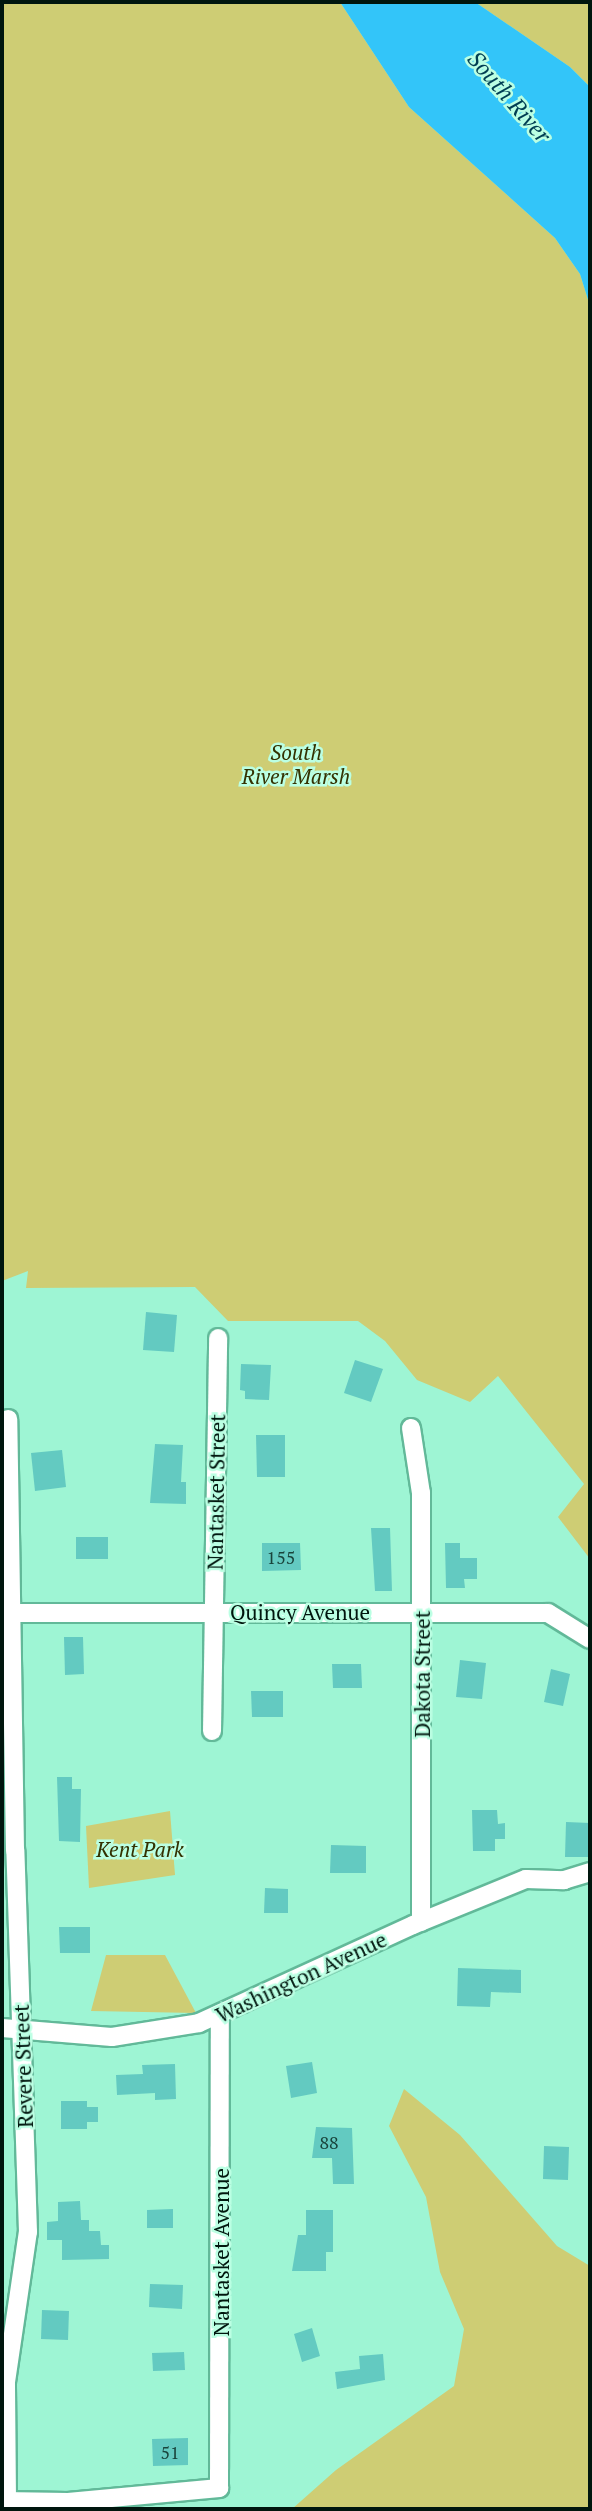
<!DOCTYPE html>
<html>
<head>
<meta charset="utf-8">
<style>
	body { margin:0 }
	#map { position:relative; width:592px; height:2511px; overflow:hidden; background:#9ef5d4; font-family:"PT Serif",serif }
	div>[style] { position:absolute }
	.green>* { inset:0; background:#cecd74 }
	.water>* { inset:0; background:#33c5f9 }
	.building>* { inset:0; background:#63cac1 }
	.roads { filter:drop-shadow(2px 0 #62b999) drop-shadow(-2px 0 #62b999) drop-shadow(0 2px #62b999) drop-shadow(0 -2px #62b999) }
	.street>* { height:18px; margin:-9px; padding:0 9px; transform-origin:9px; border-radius:9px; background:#fff }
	span { translate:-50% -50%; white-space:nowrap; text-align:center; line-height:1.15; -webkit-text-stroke:5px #bbffe3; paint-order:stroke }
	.number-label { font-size:18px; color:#19433b }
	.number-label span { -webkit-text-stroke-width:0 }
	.park-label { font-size:21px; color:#333100; font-style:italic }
	.street-label { font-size:21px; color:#00160e }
	.water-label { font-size:23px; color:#003e53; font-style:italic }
	.frame { position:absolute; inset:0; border:4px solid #00160e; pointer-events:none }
</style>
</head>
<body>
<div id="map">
	<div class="green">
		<div style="clip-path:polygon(2px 2px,340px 2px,409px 107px,555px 238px,580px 274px,590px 306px,590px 1559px,558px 1517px,584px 1484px,498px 1376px,470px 1402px,417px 1380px,385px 1341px,358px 1321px,228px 1321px,195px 1287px,26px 1288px,28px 1271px,2px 1281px)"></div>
		<div style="clip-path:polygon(475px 2px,590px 2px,590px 87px,570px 67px)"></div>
		<div style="clip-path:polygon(170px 1811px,175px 1875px,89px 1888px,86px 1826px)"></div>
		<div style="clip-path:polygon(106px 1955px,165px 1955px,196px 2013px,91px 2011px)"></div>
		<div style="clip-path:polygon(404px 2089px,460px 2135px,557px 2246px,590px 2266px,590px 2509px,292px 2509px,336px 2470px,454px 2386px,464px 2329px,440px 2272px,426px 2197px,389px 2126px)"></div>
	</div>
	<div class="water">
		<div style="clip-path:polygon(340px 2px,475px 2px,570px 67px,590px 87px,590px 306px,580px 274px,555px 238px,409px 107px)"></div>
	</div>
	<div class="building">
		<div style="clip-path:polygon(146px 1312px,177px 1315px,174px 1352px,143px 1350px)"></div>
		<div style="clip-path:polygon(355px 1360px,383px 1369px,371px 1402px,344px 1393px)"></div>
		<div style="clip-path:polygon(241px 1364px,271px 1365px,269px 1400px,245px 1399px,245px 1391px,240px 1390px)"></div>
		<div style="clip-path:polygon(256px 1435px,285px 1435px,285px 1477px,257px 1477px)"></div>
		<div style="clip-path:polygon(155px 1444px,183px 1445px,181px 1482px,186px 1482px,186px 1504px,150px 1503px)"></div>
		<div style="clip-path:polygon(62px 1450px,66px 1487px,35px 1491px,31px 1453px)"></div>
		<div style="clip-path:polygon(371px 1528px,390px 1528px,392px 1591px,375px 1591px)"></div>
		<div style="clip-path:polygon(76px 1537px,108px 1537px,108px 1559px,76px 1559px)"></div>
		<div style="clip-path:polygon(262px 1543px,300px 1543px,301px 1570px,262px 1571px)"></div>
		<div style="clip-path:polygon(445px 1543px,460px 1543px,460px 1558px,477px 1558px,477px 1579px,464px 1579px,465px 1588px,446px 1588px)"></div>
		<div style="clip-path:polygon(64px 1637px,83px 1637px,84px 1674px,65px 1675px)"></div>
		<div style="clip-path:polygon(460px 1660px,486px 1663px,482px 1699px,456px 1697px)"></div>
		<div style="clip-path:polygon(332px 1664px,361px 1664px,362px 1688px,333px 1688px)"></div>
		<div style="clip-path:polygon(551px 1669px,570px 1674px,563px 1706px,544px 1702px)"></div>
		<div style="clip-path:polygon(251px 1691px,283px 1691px,283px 1717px,252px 1717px)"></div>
		<div style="clip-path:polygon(57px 1777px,72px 1777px,72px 1789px,81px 1789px,80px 1842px,59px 1841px)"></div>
		<div style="clip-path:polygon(472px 1810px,497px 1810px,498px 1824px,505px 1823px,505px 1839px,495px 1839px,495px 1851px,473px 1851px)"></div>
		<div style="clip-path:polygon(566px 1822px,590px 1823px,590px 1857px,565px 1857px)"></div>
		<div style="clip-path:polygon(331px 1845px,366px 1846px,366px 1873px,330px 1873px)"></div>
		<div style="clip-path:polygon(265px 1888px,288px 1889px,288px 1913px,264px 1913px)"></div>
		<div style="clip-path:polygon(59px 1927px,90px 1927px,90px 1953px,60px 1953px)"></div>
		<div style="clip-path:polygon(458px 1968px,521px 1970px,521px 1993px,491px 1992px,490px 2007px,457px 2006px)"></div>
		<div style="clip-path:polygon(312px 2062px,317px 2093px,291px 2098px,286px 2066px)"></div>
		<div style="clip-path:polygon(175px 2064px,176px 2099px,155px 2100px,155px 2093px,117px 2095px,116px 2075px,143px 2074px,142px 2065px)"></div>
		<div style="clip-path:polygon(61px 2101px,87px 2101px,87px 2107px,98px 2107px,98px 2122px,87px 2122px,87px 2129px,61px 2129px)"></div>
		<div style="clip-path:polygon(316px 2127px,352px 2128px,354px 2184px,333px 2184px,332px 2158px,312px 2158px)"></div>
		<div style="clip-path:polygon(544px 2146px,569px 2147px,568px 2180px,543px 2179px)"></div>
		<div style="clip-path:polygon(80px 2201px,81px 2220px,89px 2220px,89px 2231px,100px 2231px,101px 2245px,109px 2245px,109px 2259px,62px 2260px,62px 2240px,47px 2240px,47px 2222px,58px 2221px,58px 2202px)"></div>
		<div style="clip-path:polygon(173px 2209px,173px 2228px,147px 2228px,147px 2210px)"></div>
		<div style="clip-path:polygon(306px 2210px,333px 2210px,333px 2252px,326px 2252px,326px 2271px,292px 2271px,298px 2235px,306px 2235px)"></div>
		<div style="clip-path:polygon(150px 2284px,183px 2285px,182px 2309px,149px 2307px)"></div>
		<div style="clip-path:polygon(42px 2310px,69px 2311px,68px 2340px,41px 2339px)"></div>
		<div style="clip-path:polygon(312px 2328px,320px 2356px,302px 2362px,294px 2334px)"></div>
		<div style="clip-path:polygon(184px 2352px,185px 2370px,153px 2371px,152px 2353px)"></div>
		<div style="clip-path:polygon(383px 2354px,385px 2380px,337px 2389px,335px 2372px,360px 2369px,359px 2356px)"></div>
		<div style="clip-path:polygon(188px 2438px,188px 2465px,153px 2466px,152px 2439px)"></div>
	</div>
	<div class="roads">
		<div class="street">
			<div style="left:411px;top:1428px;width:66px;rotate:81.3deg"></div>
			<div style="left:421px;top:1493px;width:429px;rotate:90deg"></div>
			<div style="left:2px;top:1613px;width:546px"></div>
			<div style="left:548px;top:1613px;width:49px;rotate:31.8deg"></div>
			<div style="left:212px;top:1731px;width:393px;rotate:-89.1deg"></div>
			<div style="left:2px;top:2028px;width:110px;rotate:4.7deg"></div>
			<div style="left:112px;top:2037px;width:88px;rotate:-9.1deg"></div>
			<div style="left:199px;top:2023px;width:235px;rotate:-24.6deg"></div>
			<div style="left:413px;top:1925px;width:122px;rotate:-22.2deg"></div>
			<div style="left:526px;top:1879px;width:38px;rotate:2deg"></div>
			<div style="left:564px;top:1880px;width:27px;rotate:-17deg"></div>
			<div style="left:2px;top:2501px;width:66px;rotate:0.9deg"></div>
			<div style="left:68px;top:2502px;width:152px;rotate:-5.3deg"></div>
			<div style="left:219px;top:2488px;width:472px;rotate:-89.9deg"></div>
			<div style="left:7px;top:2501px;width:119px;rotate:-90.5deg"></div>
			<div style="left:6px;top:2382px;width:152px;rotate:-81.7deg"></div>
			<div style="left:28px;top:2232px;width:382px;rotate:-91.9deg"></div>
			<div style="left:15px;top:1850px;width:431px;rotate:-90.9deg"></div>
		</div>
	</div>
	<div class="number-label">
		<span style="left:281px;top:1557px">155</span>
		<span style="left:329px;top:2142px">88</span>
		<span style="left:170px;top:2452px">51</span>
	</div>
	<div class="park-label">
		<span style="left:296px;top:764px">South<br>River Marsh</span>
		<span style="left:140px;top:1849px">Kent Park</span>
	</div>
	<div class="street-label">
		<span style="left:216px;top:1492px;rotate:-89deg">Nantasket Street</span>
		<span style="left:300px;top:1612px">Quincy Avenue</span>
		<span style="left:422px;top:1674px;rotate:-90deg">Dakota Street</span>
		<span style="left:301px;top:1977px;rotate:-25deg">Washington Avenue</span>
		<span style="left:23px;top:2066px;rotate:-92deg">Revere Street</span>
		<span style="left:221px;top:2252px;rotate:-90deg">Nantasket Avenue</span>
	</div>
	<div class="water-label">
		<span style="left:509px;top:97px;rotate:49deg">South River</span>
	</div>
	<div class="frame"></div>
</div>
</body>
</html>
